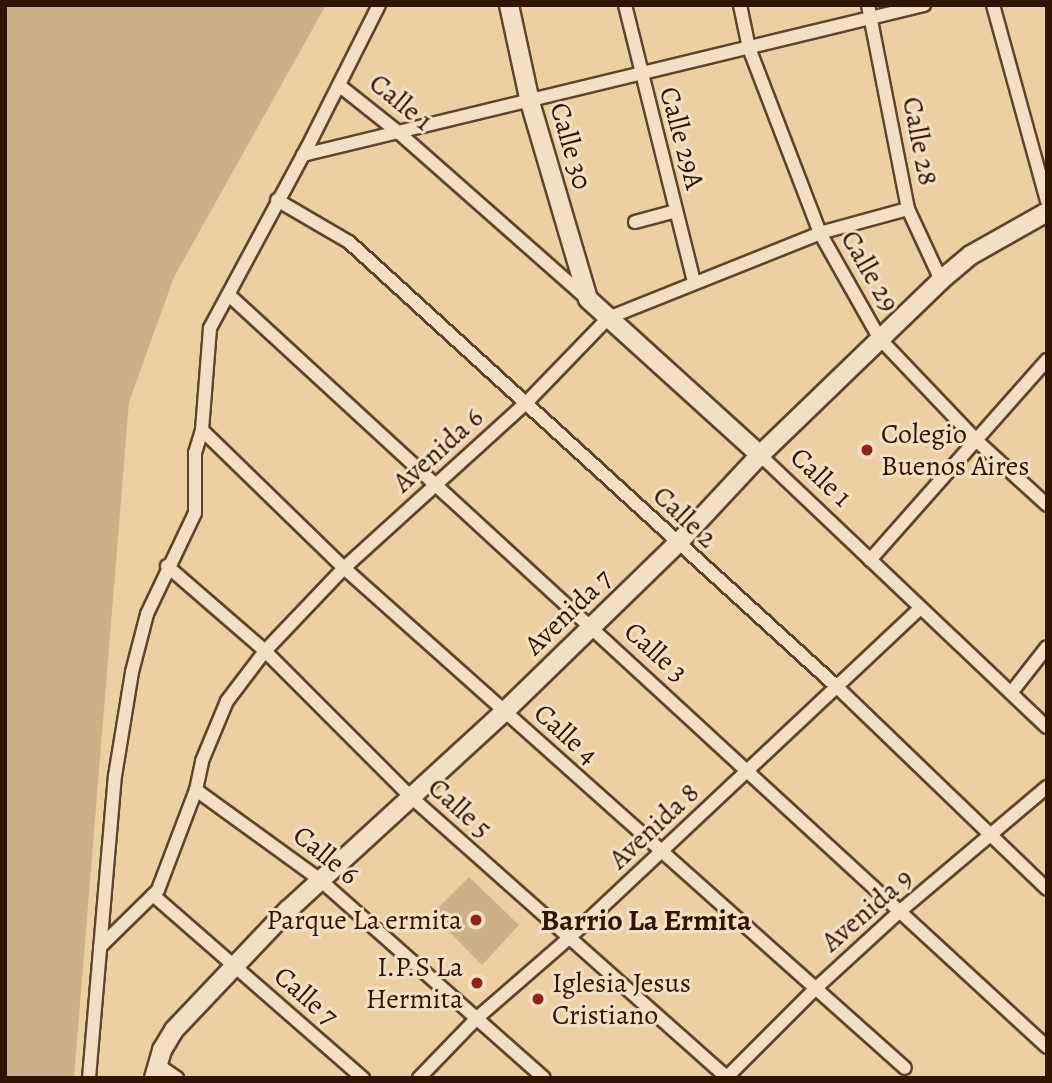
<!DOCTYPE html>
<html>
<head>
<meta charset="utf-8">
<style>
	body { margin:0 }
	#map { position:relative; width:1052px; height:1083px; overflow:hidden; background:#ecd0a4; font-family:Alegreya,serif }
	div>[style] { position:absolute }
	.green>* { inset:0; background:#ccb088 }
	.roads { filter:drop-shadow(2px 0 #5e442a) drop-shadow(-2px 0 #5e442a) drop-shadow(0 2px #5e442a) drop-shadow(0 -2px #5e442a) }
	.street>* { height:12px; margin:-6px; padding:0 6px; transform-origin:6px; border-radius:6px; background:#f3e0c4 }
	.secondary>* { height:18px; margin:-9px; padding:0 9px; transform-origin:9px; border-radius:9px; background:#f3e0c4 }
	.dots>* { width:19px; height:19px; translate:-50% -50%; box-sizing:border-box; border:4px solid #f3e0c4; border-radius:50% }
	span { translate:-50% -50%; white-space:nowrap; text-align:center; line-height:1.15; -webkit-text-stroke:6px #f3e0c4; paint-order:stroke }
	.street-label { font-size:28px; color:#2f1502 }
	.poi-label { font-size:28px; color:#2f1502 }
	.left { translate:0 -50%; text-align:left }
	.right { translate:-100% -50%; text-align:right }
	.neighbourhood-label { font-size:30px; color:#2f1502; font-weight:700 }
	.frame { position:absolute; inset:0; border:7px solid #2f1502; pointer-events:none }
</style>
</head>
<body>
<div id="map">
	<div class="green">
		<div style="clip-path:polygon(5px 5px,326px 5px,174px 277px,129px 402px,74px 1078px,5px 1078px)"></div>
		<div style="clip-path:polygon(469px 877px,519px 925px,482px 965px,432px 914px)"></div>
	</div>
	<div class="roads">
		<div class="street">
			<div style="left:625px;top:5px;width:285px;rotate:76deg"></div>
			<div style="left:740px;top:5px;width:44px;rotate:78.2deg"></div>
			<div style="left:749px;top:48px;width:198px;rotate:69deg"></div>
			<div style="left:820px;top:233px;width:122px;rotate:60.5deg"></div>
			<div style="left:880px;top:339px;width:141px;rotate:46.4deg"></div>
			<div style="left:977px;top:441px;width:95px;rotate:42.4deg"></div>
			<div style="left:868px;top:5px;width:208px;rotate:78.9deg"></div>
			<div style="left:908px;top:209px;width:78px;rotate:65.1deg"></div>
			<div style="left:993px;top:5px;width:203px;rotate:74.6deg"></div>
			<div style="left:340px;top:86px;width:74px;rotate:38.4deg"></div>
			<div style="left:398px;top:132px;width:251px;rotate:41.4deg"></div>
			<div style="left:303px;top:155px;width:639px;rotate:-13.58deg"></div>
			<div style="left:277px;top:200px;width:83px;rotate:30.3deg"></div>
			<div style="left:349px;top:242px;width:660px;rotate:42.36deg"></div>
			<div style="left:837px;top:687px;width:291px;rotate:43.9deg"></div>
			<div style="left:635px;top:222px;width:42px;rotate:-15deg"></div>
			<div style="left:229px;top:295px;width:1111px;rotate:42.59deg"></div>
			<div style="left:202px;top:430px;width:198px;rotate:44.2deg"></div>
			<div style="left:344px;top:568px;width:751px;rotate:41.71deg"></div>
			<div style="left:760px;top:455px;width:395px;rotate:43.5deg"></div>
			<div style="left:870px;top:560px;width:267px;rotate:-48.5deg"></div>
			<div style="left:167px;top:566px;width:130px;rotate:40.9deg"></div>
			<div style="left:265px;top:651px;width:206px;rotate:45deg"></div>
			<div style="left:411px;top:797px;width:423px;rotate:41.6deg"></div>
			<div style="left:1011px;top:693px;width:58px;rotate:-52deg"></div>
			<div style="left:196px;top:790px;width:152px;rotate:35.9deg"></div>
			<div style="left:319px;top:879px;width:300px;rotate:41.5deg"></div>
			<div style="left:153px;top:895px;width:279px;rotate:41.1deg"></div>
			<div style="left:100px;top:947px;width:81px;rotate:-44.5deg"></div>
			<div style="left:158px;top:890px;width:107px;rotate:-69.2deg"></div>
			<div style="left:196px;top:790px;width:30px;rotate:-78deg"></div>
			<div style="left:202px;top:761px;width:65px;rotate:-67.4deg"></div>
			<div style="left:227px;top:701px;width:63px;rotate:-52.8deg"></div>
			<div style="left:265px;top:651px;width:115px;rotate:-46.4deg"></div>
			<div style="left:344px;top:568px;width:247px;rotate:-42.2deg"></div>
			<div style="left:527px;top:402px;width:117px;rotate:-46deg"></div>
			<div style="left:608px;top:318px;width:228px;rotate:-21.8deg"></div>
			<div style="left:820px;top:233px;width:91px;rotate:-15.3deg"></div>
			<div style="left:158px;top:1065px;width:23px;rotate:34deg"></div>
			<div style="left:89px;top:1078px;width:303px;rotate:-85.1deg"></div>
			<div style="left:115px;top:776px;width:105px;rotate:-80.7deg"></div>
			<div style="left:132px;top:672px;width:60px;rotate:-75.5deg"></div>
			<div style="left:147px;top:614px;width:112px;rotate:-64.6deg"></div>
			<div style="left:195px;top:513px;width:60px;rotate:-90deg"></div>
			<div style="left:195px;top:453px;width:24px;rotate:-73deg"></div>
			<div style="left:202px;top:430px;width:102px;rotate:-85.5deg"></div>
			<div style="left:210px;top:328px;width:204px;rotate:-61.7deg"></div>
			<div style="left:307px;top:148px;width:160px;rotate:-63.3deg"></div>
			<div style="left:419px;top:1078px;width:83px;rotate:-46deg"></div>
			<div style="left:477px;top:1018px;width:122px;rotate:-41deg"></div>
			<div style="left:569px;top:938px;width:482px;rotate:-43.2deg"></div>
			<div style="left:726px;top:1078px;width:127px;rotate:-45deg"></div>
			<div style="left:816px;top:988px;width:113px;rotate:-42.5deg"></div>
			<div style="left:899px;top:912px;width:194px;rotate:-40.2deg"></div>
		</div>
		<div class="secondary">
			<div style="left:509px;top:5px;width:99px;rotate:77.8deg"></div>
			<div style="left:530px;top:102px;width:205px;rotate:73.6deg"></div>
			<div style="left:588px;top:299px;width:232px;rotate:42.2deg"></div>
			<div style="left:154px;top:1078px;width:29px;rotate:-74deg"></div>
			<div style="left:162px;top:1050px;width:23px;rotate:-59deg"></div>
			<div style="left:174px;top:1030px;width:166px;rotate:-46.5deg"></div>
			<div style="left:288px;top:910px;width:293px;rotate:-42.5deg"></div>
			<div style="left:504px;top:712px;width:241px;rotate:-44.2deg"></div>
			<div style="left:677px;top:544px;width:122px;rotate:-47deg"></div>
			<div style="left:760px;top:455px;width:252px;rotate:-44deg"></div>
			<div style="left:941px;top:280px;width:39px;rotate:-40deg"></div>
			<div style="left:971px;top:255px;width:87px;rotate:-29.5deg"></div>
		</div>
	</div>
	<div class="dots">
		<div style="left:867px;top:450px;background:#8f2418"></div>
		<div style="left:476px;top:920px;background:#8f2418"></div>
		<div style="left:477px;top:983px;background:#8f2418"></div>
		<div style="left:538px;top:999px;background:#8f2418"></div>
	</div>
	<div class="street-label">
		<span style="left:401px;top:102px;rotate:39deg">Calle 1</span>
		<span style="left:682px;top:138px;rotate:75deg">Calle 29A</span>
		<span style="left:920px;top:141px;rotate:79deg">Calle 28</span>
		<span style="left:571px;top:146px;rotate:74deg">Calle 30</span>
		<span style="left:870px;top:271px;rotate:60deg">Calle 29</span>
		<span style="left:438px;top:450px;rotate:-42deg">Avenida 6</span>
		<span style="left:821px;top:477px;rotate:43deg">Calle 1</span>
		<span style="left:685px;top:517px;rotate:43deg">Calle 2</span>
		<span style="left:568px;top:612px;rotate:-44deg">Avenida 7</span>
		<span style="left:656px;top:652px;rotate:42deg">Calle 3</span>
		<span style="left:566px;top:734px;rotate:42deg">Calle 4</span>
		<span style="left:460px;top:808px;rotate:42deg">Calle 5</span>
		<span style="left:654px;top:826px;rotate:-43deg">Avenida 8</span>
		<span style="left:326px;top:855px;rotate:39deg">Calle 6</span>
		<span style="left:867px;top:910px;rotate:-41deg">Avenida 9</span>
		<span style="left:306px;top:996px;rotate:41deg">Calle 7</span>
	</div>
	<div class="poi-label">
		<span class="left" style="left:881px;top:450px">Colegio<br>Buenos Aires</span>
		<span class="right" style="left:462px;top:920px">Parque La ermita</span>
		<span class="right" style="left:463px;top:983px">I.P.S La<br>Hermita</span>
		<span class="left" style="left:552px;top:999px">Iglesia Jesus<br>Cristiano</span>
	</div>
	<div class="neighbourhood-label">
		<span style="left:646px;top:920px">Barrio La Ermita</span>
	</div>
	<div class="frame"></div>
</div>
</body>
</html>
